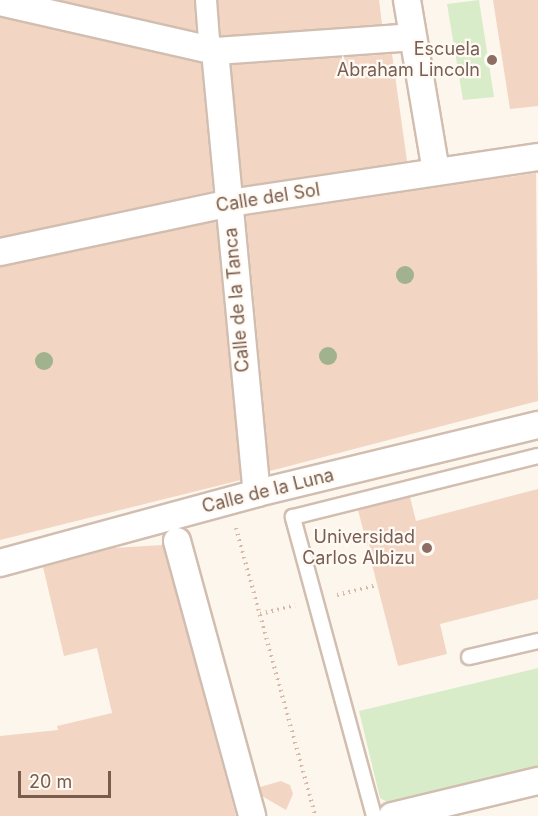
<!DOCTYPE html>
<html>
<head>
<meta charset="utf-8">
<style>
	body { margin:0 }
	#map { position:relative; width:538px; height:816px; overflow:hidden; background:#fdf6ec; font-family:Inter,sans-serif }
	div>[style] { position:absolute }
	.green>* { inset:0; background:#d8ecc9 }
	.building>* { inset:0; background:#f3d5c3 }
	.path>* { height:4px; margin-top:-2px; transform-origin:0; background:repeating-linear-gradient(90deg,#d9b8a5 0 1.5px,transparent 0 6px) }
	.roads { filter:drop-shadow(2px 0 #d1beb0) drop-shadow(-2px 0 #d1beb0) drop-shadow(0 2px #d1beb0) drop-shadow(0 -2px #d1beb0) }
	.service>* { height:14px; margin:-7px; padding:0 7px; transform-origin:7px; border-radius:7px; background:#fff }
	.pedestrian>* { height:20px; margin:-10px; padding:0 10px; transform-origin:10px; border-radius:10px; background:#fff }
	.minor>* { height:26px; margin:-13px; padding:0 13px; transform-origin:13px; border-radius:13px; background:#fff }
	.trees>* { width:18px; height:18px; margin:-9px; border-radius:50%; background:#a0b28e }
	.dots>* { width:16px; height:16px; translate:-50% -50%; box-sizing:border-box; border:3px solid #fffaf3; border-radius:50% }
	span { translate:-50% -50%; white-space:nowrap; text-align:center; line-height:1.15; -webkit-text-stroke:4.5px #fffaf3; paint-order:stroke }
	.education-label { font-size:18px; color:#785e54 }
	.right { translate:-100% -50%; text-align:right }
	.street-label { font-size:18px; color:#7a5c4d }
	.scale { position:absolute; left:18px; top:771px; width:93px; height:27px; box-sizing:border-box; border:3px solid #7a5c4d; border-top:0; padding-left:8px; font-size:18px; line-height:21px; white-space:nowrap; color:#7a5c4d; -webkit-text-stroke:4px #fffaf3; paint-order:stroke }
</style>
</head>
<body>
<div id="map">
	<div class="green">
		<div style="clip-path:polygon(479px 0,494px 97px,463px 100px,447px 4px)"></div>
		<div style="clip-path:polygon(538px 668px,538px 769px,389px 803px,380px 798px,359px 711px)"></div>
	</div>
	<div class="building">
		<div style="clip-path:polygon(59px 0,194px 0,196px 31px)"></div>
		<div style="clip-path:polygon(218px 0,379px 0,382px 24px,221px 36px)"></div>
		<div style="clip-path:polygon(493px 0,538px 0,538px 106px,510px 109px)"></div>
		<div style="clip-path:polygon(0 17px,201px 63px,213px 191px,0 237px)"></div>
		<div style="clip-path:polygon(392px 54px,407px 161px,243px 186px,231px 65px)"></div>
		<div style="clip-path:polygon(536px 173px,538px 401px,270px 471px,246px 216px)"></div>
		<div style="clip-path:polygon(216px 221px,241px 480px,0 540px,0 267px)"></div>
		<div style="clip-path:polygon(538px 489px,538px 599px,440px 624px,447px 654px,398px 666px,358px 510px,410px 497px,416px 521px)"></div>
		<div style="clip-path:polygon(163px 545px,236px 816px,0 816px,0 736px,58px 730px,57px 726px,112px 713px,97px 648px,64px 656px,43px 567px,113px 548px)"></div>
		<div style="clip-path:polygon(281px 781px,290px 785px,293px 794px,286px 810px,262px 796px,260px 787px)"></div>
	</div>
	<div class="path">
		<div style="left:236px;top:528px;width:297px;rotate:74.6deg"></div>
		<div style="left:337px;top:595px;width:41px;rotate:-14deg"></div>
		<div style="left:260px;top:614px;width:36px;rotate:-14deg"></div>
	</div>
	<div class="roads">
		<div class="service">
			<div style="left:469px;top:657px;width:71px;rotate:-13.1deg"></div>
			<div style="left:374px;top:816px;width:310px;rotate:-105.2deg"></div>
			<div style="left:293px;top:517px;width:252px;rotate:-14deg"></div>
		</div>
		<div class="pedestrian">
			<div style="left:206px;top:0;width:40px;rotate:85.7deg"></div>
			<div style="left:209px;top:40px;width:13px;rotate:61deg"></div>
		</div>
		<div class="minor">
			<div style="left:407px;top:0;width:173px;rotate:80.4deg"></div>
			<div style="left:0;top:2px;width:221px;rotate:12.8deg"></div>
			<div style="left:215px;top:51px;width:198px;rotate:-4deg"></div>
			<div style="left:215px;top:51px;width:444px;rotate:84.6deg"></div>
			<div style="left:0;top:252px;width:235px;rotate:-12deg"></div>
			<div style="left:230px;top:203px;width:311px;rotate:-8.5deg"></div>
			<div style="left:177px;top:541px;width:285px;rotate:74.7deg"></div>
			<div style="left:0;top:563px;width:266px;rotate:-15.2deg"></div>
			<div style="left:257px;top:493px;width:289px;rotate:-13.6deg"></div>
			<div style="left:392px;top:816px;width:150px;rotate:-13.5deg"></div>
		</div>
	</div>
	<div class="trees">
		<div style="left:405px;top:275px"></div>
		<div style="left:328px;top:356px"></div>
		<div style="left:44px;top:361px"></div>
	</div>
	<div class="dots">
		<div style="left:492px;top:60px;background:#8d6e63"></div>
		<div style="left:427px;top:548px;background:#8d6e63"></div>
	</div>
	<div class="education-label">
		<span class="right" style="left:480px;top:60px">Escuela<br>Abraham Lincoln</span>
		<span class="right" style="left:415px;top:548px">Universidad<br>Carlos Albizu</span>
	</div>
	<div class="street-label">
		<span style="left:268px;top:198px;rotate:-9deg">Calle del Sol</span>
		<span style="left:237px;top:300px;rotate:-95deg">Calle de la Tanca</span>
		<span style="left:268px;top:491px;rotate:-14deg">Calle de la Luna</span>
	</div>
	<div class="scale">20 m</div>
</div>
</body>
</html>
